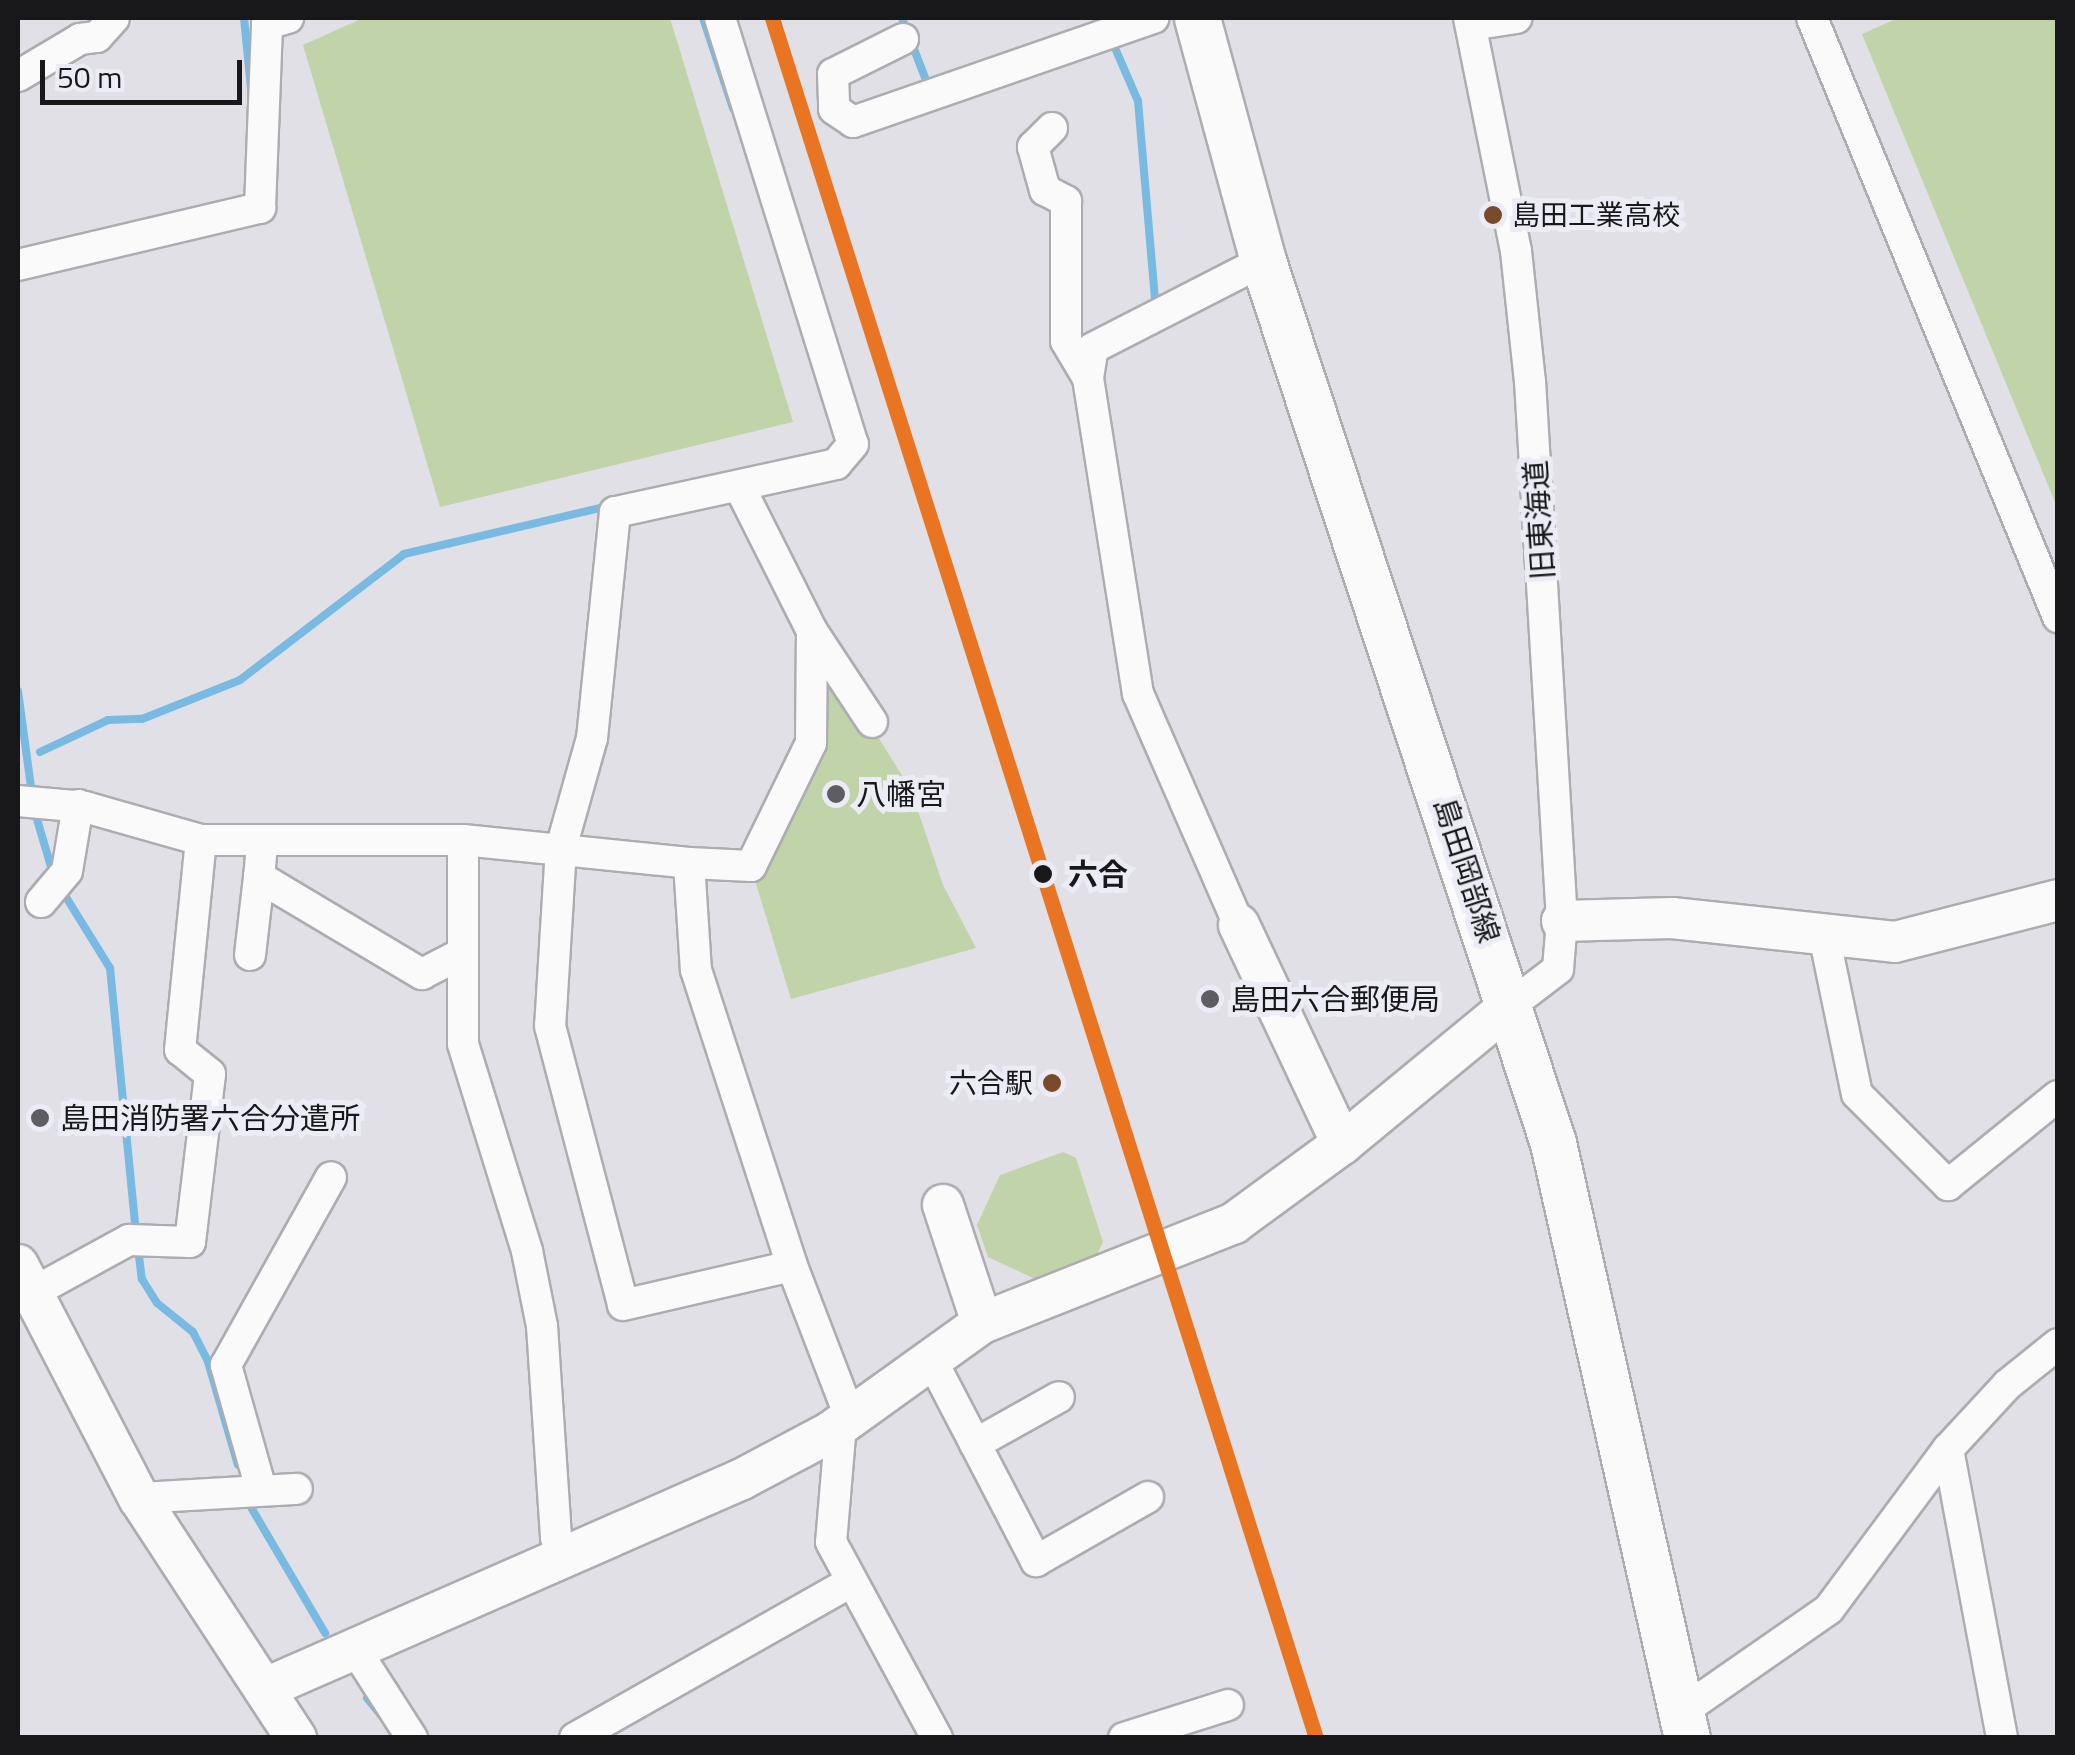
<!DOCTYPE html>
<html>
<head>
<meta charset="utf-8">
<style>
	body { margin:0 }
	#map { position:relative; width:2075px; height:1755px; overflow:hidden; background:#e0e0e6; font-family:"Titillium Web","Noto Sans JP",sans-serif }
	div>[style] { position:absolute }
	.green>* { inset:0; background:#c1d3a8 }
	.stream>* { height:8px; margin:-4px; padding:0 4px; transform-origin:4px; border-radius:4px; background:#78bae1 }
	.roads { filter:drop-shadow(2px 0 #acacb1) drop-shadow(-2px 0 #acacb1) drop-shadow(0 2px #acacb1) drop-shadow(0 -2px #acacb1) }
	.minor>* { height:30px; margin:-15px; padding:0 15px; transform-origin:15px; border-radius:15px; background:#fafafb }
	.tertiary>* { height:40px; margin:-20px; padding:0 20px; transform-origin:20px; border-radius:20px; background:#fafafb }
	.secondary>* { height:45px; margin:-22.5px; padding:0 22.5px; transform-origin:22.5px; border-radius:22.5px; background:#fafafb }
	.rail-1>* { height:15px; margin:-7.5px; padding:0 7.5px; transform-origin:7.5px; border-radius:7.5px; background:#e97421 }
	.dots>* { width:28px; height:28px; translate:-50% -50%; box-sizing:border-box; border:5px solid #ebecf5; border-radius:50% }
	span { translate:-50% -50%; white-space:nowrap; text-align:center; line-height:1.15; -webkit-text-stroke:10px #ebecf5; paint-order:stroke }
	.bus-label { font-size:28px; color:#18181b }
	.left { translate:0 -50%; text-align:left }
	.right { translate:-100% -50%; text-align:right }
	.street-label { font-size:30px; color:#18181b }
	.poi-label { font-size:30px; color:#18181b }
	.stop-label { font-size:30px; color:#18181b; font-weight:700 }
	.frame { position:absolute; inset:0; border:20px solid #18181b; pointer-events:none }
	.scale { position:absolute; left:40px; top:60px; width:202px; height:45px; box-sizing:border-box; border:5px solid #18181b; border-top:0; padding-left:12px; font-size:30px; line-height:35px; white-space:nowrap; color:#18181b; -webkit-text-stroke:8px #ebecf5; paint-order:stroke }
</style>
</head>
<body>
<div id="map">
	<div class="green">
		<div style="clip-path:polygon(363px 18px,670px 18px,793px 422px,440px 507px,303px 45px)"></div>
		<div style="clip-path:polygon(1898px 18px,2057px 18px,2057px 507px,1862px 34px)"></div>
		<div style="clip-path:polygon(812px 631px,911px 790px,943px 885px,976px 948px,791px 999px,751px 867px,811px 743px)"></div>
		<div style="clip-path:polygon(1063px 1152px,1076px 1158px,1103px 1242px,1096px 1257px,1035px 1279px,988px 1257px,977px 1225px,1000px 1175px)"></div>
	</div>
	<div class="stream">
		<div style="left:244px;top:18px;width:70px;rotate:84.3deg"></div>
		<div style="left:703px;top:18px;width:95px;rotate:71.6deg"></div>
		<div style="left:902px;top:18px;width:75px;rotate:68.9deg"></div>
		<div style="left:1112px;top:41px;width:65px;rotate:66.6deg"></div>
		<div style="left:1138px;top:101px;width:201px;rotate:85.1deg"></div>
		<div style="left:18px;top:691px;width:105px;rotate:82.3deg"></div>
		<div style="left:40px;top:752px;width:75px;rotate:-25.2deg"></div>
		<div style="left:108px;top:720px;width:34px;rotate:-2deg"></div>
		<div style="left:142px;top:719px;width:105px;rotate:-21.7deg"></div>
		<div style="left:240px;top:680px;width:207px;rotate:-37.5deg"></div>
		<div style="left:404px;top:554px;width:205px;rotate:-13.2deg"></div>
		<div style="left:34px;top:809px;width:71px;rotate:73.6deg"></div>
		<div style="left:61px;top:889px;width:93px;rotate:58.2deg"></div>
		<div style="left:110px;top:968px;width:267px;rotate:84.4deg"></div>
		<div style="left:138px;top:1248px;width:31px;rotate:83deg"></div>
		<div style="left:142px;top:1279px;width:28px;rotate:58deg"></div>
		<div style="left:157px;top:1303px;width:46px;rotate:38.9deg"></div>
		<div style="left:193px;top:1332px;width:34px;rotate:63deg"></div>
		<div style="left:208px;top:1362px;width:107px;rotate:73.8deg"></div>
		<div style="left:252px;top:1509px;width:144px;rotate:59.5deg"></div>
		<div style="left:367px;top:1698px;width:21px;rotate:51deg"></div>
	</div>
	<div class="roads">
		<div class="minor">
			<div style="left:720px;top:18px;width:446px;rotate:72.7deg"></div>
			<div style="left:853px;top:444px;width:26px;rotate:130deg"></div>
			<div style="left:836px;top:464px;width:226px;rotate:167.7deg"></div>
			<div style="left:615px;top:512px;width:227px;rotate:95.8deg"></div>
			<div style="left:592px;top:738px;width:114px;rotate:105.7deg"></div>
			<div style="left:561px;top:848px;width:178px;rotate:93.5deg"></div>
			<div style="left:550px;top:1026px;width:288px;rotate:75.3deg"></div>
			<div style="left:623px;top:1305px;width:173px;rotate:-13deg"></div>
			<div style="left:1469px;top:18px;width:238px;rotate:78.6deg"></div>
			<div style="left:1516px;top:251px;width:131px;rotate:83.9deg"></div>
			<div style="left:1530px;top:381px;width:541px;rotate:86.61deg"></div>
			<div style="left:1562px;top:921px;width:48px;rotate:94.8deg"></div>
			<div style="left:1558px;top:969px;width:58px;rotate:142.7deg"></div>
			<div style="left:1812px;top:18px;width:648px;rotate:67.67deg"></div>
			<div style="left:1471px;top:25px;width:46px;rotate:-8.8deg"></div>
			<div style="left:903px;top:39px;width:78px;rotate:153.4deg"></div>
			<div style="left:833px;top:74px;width:35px;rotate:88deg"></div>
			<div style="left:834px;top:109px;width:23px;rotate:34deg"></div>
			<div style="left:853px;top:122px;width:318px;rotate:-19.1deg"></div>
			<div style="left:18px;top:76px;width:72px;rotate:-30.8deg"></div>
			<div style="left:80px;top:39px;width:17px;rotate:-7deg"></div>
			<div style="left:97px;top:37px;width:25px;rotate:-48deg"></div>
			<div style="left:1052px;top:128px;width:27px;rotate:135deg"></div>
			<div style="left:1033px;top:147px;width:45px;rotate:74.4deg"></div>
			<div style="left:1045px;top:190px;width:24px;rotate:28deg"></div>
			<div style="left:1066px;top:201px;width:140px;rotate:90deg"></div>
			<div style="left:1066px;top:341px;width:43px;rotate:59.3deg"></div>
			<div style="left:18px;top:265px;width:249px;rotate:-13.3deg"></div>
			<div style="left:260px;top:208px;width:184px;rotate:-87.8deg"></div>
			<div style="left:267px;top:24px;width:22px;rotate:-16deg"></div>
			<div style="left:812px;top:631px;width:109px;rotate:56.6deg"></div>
			<div style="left:18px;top:801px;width:67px;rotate:5.1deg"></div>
			<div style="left:85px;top:807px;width:121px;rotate:15.9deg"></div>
			<div style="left:201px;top:840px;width:262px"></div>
			<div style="left:463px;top:840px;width:227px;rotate:5.8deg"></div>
			<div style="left:689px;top:863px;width:107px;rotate:86.3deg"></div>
			<div style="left:696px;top:970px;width:311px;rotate:72deg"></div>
			<div style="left:792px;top:1266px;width:162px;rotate:69deg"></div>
			<div style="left:463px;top:840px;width:204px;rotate:90deg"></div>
			<div style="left:463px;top:1044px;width:217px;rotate:72.8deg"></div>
			<div style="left:527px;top:1251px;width:76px;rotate:78.7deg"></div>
			<div style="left:542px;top:1326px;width:212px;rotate:86.2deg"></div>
			<div style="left:556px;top:1538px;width:22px;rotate:69deg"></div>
			<div style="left:262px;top:844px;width:33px;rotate:95deg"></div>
			<div style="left:259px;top:877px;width:190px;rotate:30.8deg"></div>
			<div style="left:422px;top:974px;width:44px;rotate:-27.1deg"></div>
			<div style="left:689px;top:863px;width:62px;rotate:2.8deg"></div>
			<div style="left:751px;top:866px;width:137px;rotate:-64deg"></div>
			<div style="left:811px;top:743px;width:112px;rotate:-89.5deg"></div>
			<div style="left:812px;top:631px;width:162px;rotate:-116.7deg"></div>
			<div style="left:41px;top:902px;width:40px;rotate:-50deg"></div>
			<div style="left:67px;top:871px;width:67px;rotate:-80.5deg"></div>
			<div style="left:1239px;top:925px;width:252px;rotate:-113.6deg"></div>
			<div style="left:1138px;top:694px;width:320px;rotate:-99deg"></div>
			<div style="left:1088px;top:378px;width:30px;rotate:-81deg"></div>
			<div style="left:1093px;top:348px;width:191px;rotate:-27.1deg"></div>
			<div style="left:1824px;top:935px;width:162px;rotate:78.3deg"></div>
			<div style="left:1857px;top:1094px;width:129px;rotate:45deg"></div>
			<div style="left:1948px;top:1185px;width:141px;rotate:-39deg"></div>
			<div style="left:250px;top:955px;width:79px;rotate:-83.4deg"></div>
			<div style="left:32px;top:1293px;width:111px;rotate:-28.7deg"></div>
			<div style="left:129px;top:1240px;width:61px;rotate:1.9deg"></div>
			<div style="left:190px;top:1242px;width:169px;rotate:-83.2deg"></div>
			<div style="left:210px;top:1074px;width:38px;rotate:-141deg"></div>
			<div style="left:180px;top:1050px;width:211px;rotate:-84.3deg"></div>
			<div style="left:931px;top:1359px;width:228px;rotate:62.5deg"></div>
			<div style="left:1036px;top:1561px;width:129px;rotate:-29.7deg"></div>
			<div style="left:841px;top:1424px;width:118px;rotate:94.8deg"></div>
			<div style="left:831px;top:1542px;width:223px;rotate:61.6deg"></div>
			<div style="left:975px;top:1444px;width:96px;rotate:-29.2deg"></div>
			<div style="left:1948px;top:1449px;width:294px;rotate:79.4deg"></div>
			<div style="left:261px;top:1489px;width:129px;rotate:-105.8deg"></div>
			<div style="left:226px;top:1365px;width:215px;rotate:-60.8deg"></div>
			<div style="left:139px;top:1498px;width:158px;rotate:-3.3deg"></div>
			<div style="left:355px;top:1649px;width:106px;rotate:57.4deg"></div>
			<div style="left:1681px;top:1712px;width:180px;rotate:-34.8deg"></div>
			<div style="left:1829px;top:1609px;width:199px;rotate:-53.4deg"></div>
			<div style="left:1948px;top:1449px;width:87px;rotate:-47.3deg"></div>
			<div style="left:2007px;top:1385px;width:65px;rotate:-38.8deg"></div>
			<div style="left:575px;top:1738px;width:315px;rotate:-29.5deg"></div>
			<div style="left:1124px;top:1738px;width:109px;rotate:-17.6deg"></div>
		</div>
		<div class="tertiary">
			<div style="left:1562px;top:921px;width:110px;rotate:-1.6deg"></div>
			<div style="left:1672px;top:918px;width:224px;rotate:6.1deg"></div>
			<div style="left:1895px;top:942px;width:168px;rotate:-14.4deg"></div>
			<div style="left:1239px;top:925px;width:242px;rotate:64.8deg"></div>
			<div style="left:943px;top:1205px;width:124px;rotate:71.7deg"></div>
			<div style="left:18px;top:1265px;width:263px;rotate:62.6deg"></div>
			<div style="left:139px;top:1498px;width:287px;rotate:56.8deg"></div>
			<div style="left:268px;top:1687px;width:518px;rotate:-23.69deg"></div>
			<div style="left:742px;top:1479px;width:98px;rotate:-27.9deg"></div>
			<div style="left:829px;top:1433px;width:188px;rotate:-35.7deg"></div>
			<div style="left:982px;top:1323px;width:271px;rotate:-21.6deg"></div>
			<div style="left:1234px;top:1223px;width:134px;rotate:-36.2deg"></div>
			<div style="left:1342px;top:1144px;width:220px;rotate:-39.5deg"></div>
		</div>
		<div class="secondary">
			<div style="left:1197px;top:18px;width:252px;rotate:74.8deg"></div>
			<div style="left:1263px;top:261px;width:928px;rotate:71.8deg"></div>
			<div style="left:1553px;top:1143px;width:610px;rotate:77.31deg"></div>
		</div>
	</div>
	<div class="rail-1">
		<div style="left:772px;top:18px;width:1804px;rotate:72.45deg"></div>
	</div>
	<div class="dots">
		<div style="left:1493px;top:215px;background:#7a4b2a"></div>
		<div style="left:836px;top:794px;background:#5e5e62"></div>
		<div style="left:1043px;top:874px;background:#18181b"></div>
		<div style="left:1210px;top:999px;background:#5e5e62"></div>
		<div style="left:1052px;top:1083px;background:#7a4b2a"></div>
		<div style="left:40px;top:1118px;background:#5e5e62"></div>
	</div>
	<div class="bus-label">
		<span class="left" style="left:1512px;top:215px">島田工業高校</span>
		<span class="right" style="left:1033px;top:1083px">六合駅</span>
	</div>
	<div class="street-label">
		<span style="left:1539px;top:520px;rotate:-94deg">旧東海道</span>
		<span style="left:1467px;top:870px;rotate:72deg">島田岡部線</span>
	</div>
	<div class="poi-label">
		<span class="left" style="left:856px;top:794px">八幡宮</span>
		<span class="left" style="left:1230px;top:999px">島田六合郵便局</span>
		<span class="left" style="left:60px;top:1118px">島田消防署六合分遣所</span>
	</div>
	<div class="stop-label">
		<span class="left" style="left:1068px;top:874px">六合</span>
	</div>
	<div class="frame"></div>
	<div class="scale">50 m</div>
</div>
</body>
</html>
